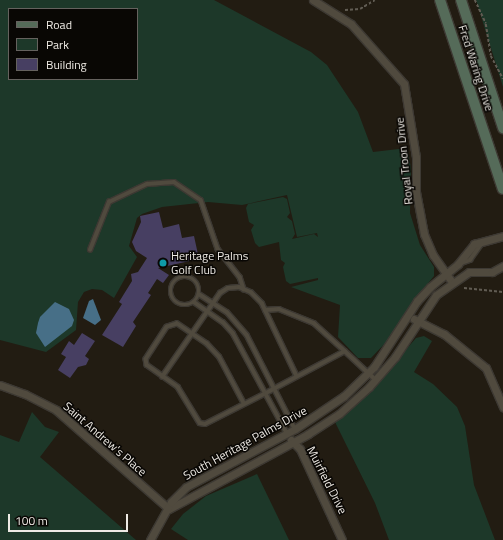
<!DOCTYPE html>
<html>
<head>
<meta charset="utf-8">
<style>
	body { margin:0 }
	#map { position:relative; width:503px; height:540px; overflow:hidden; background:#221c12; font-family:"Titillium Web",sans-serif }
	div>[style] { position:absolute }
	.green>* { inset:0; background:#1d3829 }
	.water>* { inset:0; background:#476f87 }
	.building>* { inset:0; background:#473f62 }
	.path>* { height:1.5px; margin-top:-0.75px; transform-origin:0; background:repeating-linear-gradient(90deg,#615c53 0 3px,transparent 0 5px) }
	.roads { filter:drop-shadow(1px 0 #3d3933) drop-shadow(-1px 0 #3d3933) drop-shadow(0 1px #3d3933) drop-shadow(0 -1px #3d3933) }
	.service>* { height:3.5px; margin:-1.75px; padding:0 1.75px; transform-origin:1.75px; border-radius:1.75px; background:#504a3e }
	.service>.ring { margin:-1.75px; padding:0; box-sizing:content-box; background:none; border:3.5px solid #504a3e; border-radius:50% }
	.minor>* { height:7px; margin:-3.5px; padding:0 3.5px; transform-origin:3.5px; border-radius:3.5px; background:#504a3e }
	.secondary>* { height:10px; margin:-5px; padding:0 5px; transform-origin:5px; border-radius:5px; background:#556b59 }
	.dots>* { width:11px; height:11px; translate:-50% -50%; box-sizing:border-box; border:2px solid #090704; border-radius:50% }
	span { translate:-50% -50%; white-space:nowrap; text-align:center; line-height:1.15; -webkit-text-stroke:3px #090704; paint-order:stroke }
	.street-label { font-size:12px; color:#eeeae4 }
	.poi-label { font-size:12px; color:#eeeae4 }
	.left { translate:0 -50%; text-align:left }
	.legend { position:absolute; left:8px; top:8px; width:130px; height:72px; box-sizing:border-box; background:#090704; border:1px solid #65625e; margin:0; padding:5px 7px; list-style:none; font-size:12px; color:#eeeae4 }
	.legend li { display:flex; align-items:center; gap:8px; height:20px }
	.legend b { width:20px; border:1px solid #65625e }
	.scale { position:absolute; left:8px; top:514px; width:120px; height:18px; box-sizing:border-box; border:2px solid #eeeae4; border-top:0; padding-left:5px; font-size:12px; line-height:14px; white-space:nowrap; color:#eeeae4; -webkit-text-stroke:3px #090704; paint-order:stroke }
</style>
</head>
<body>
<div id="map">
	<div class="green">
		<div style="clip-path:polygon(evenodd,0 0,214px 0,311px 52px,327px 65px,358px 112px,373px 152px,407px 148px,411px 168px,410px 213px,420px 245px,434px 267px,434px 276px,408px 308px,392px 336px,371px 358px,358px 358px,338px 337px,340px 305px,291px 287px,318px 280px,318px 278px,290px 284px,286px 281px,283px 267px,285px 263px,281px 260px,279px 242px,259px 247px,255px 243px,251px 230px,254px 225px,249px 222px,246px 208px,248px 204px,283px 197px,287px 199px,290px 213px,287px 217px,292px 221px,295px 234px,292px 239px,314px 234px,318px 237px,317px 233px,297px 237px,287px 195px,242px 205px,208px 202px,162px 207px,142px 214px,137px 218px,129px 246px,137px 257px,114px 298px,102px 290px,92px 289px,84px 292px,78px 302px,76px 330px,46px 352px,0 340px,0 0,9px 9px,137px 9px,137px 79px,9px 79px,9px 9px)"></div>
		<div style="clip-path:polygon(476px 0,503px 0,503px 87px)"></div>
		<div style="clip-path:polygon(424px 336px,432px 341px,414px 372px,433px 384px,457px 407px,465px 426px,474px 485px,495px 540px,389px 540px,375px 503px,335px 422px,367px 395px,416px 338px)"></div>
		<div style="clip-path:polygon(32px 412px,45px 427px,59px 432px,40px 457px,136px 540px,0 540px,0 435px,19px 442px)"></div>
		<div style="clip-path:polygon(257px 474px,289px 540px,188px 540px,171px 529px,183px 514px,206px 496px)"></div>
	</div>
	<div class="water">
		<div style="clip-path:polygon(93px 299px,101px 320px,95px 325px,83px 318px,89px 301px)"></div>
		<div style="clip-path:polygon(55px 302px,69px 309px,74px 320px,72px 326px,45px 347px,36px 333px,38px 323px,40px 317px)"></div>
	</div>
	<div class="building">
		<div style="clip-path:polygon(159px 212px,163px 228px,179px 224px,182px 238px,194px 236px,199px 259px,158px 268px,169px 275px,163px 283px,157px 279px,148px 293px,151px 295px,133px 322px,136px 326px,123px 347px,102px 335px,122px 304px,119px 302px,132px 281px,131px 274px,138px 272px,147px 258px,136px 251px,132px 242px,141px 222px,140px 216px)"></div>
		<div style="clip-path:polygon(82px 333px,95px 341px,85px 356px,89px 359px,86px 365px,78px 367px,70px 378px,58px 370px,66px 357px,61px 354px,69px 341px,74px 345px)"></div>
	</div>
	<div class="path">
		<div style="left:475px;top:0;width:26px;rotate:65deg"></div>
		<div style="left:486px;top:24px;width:32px;rotate:81deg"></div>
		<div style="left:491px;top:56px;width:26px;rotate:62deg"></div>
		<div style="left:345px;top:10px;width:15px;rotate:-4deg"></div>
		<div style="left:360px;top:9px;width:17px;rotate:-31deg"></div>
		<div style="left:464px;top:288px;width:39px;rotate:6deg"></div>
	</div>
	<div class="roads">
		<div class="service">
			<div style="left:90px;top:250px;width:52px;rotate:-68.4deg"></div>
			<div style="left:109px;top:202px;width:42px;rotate:-25.3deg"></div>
			<div style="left:147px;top:184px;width:27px;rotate:-4deg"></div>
			<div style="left:174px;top:182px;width:32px;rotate:34deg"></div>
			<div style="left:201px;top:200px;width:52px;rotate:70.9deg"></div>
			<div style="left:218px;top:249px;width:36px;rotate:52deg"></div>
			<div style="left:240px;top:277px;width:13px;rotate:72deg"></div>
			<div style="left:459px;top:264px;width:12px;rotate:-20deg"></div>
			<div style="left:470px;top:260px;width:21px;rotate:-55deg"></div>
			<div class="ring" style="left:171px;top:277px;width:24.5px;height:24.5px"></div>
			<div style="left:199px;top:294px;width:33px;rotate:33deg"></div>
			<div style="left:227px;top:312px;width:30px;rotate:49deg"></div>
			<div style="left:247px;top:335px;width:106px;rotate:62.9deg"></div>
			<div style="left:194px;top:302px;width:35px;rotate:35deg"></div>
			<div style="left:223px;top:322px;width:15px;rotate:48deg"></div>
			<div style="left:233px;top:333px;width:114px;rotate:61.6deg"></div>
			<div style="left:265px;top:310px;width:14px;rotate:-4deg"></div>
			<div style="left:279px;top:309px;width:38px;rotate:22deg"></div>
			<div style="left:314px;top:323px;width:42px;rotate:42.1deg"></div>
			<div style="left:162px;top:377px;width:102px;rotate:-55.4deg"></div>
			<div style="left:220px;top:293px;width:9px;rotate:-32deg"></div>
			<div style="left:228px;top:288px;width:11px;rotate:-5deg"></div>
			<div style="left:239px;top:287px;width:13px;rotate:23deg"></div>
			<div style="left:251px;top:292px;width:16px;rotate:45deg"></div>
			<div style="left:262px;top:303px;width:81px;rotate:64.4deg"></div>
			<div style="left:244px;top:404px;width:53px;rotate:-118deg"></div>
			<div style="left:219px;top:357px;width:18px;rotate:-133deg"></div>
			<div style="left:207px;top:344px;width:36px;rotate:-146deg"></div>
			<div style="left:177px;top:324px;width:10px;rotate:163deg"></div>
			<div style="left:167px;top:327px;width:38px;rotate:123deg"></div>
			<div style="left:146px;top:359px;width:6px;rotate:81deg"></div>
			<div style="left:147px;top:365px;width:38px;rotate:35deg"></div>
			<div style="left:178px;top:387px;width:42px;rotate:58.6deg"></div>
			<div style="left:200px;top:423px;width:5px;rotate:11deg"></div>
			<div style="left:205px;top:424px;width:68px;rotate:-26.9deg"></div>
			<div style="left:266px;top:393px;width:89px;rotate:-28deg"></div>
			<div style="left:345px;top:351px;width:42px;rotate:43.1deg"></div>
		</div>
		<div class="minor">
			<div style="left:313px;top:0;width:45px;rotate:32.3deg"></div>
			<div style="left:351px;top:24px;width:80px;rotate:48.5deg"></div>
			<div style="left:404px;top:84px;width:74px;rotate:80.7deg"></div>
			<div style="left:416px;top:157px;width:35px;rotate:90deg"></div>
			<div style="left:416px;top:192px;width:43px;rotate:79.2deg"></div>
			<div style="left:424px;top:234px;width:23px;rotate:67deg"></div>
			<div style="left:433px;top:255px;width:33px;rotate:55deg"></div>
			<div style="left:414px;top:319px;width:34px;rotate:27deg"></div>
			<div style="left:444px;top:334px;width:54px;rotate:39deg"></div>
			<div style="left:486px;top:368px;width:43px;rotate:66.4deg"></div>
			<div style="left:0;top:385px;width:27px;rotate:20deg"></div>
			<div style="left:25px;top:394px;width:35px;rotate:27deg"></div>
			<div style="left:56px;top:410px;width:150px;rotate:41.2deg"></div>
			<div style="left:291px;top:440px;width:13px;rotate:45deg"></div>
			<div style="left:300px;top:449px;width:100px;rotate:65.2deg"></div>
			<div style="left:169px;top:509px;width:158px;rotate:-28.3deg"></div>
			<div style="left:308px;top:434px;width:37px;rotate:-33deg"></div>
			<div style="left:339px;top:414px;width:40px;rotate:-42deg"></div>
			<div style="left:369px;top:387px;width:40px;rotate:-49deg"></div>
			<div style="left:395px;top:357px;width:74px;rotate:-56.5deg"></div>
			<div style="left:436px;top:295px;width:40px;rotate:-34.9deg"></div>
			<div style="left:469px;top:272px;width:23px"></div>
			<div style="left:492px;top:272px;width:13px;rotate:-29deg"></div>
			<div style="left:150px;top:540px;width:43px;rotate:-61.1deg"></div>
			<div style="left:171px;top:502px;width:21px;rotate:-45deg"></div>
			<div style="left:186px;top:487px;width:123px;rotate:-28deg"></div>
			<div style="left:295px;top:429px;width:59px;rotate:-34deg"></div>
			<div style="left:344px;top:396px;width:42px;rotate:-44deg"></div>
			<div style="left:374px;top:367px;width:79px;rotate:-56.9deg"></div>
			<div style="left:417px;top:301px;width:19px;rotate:-47deg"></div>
			<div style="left:430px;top:287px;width:36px;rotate:-39deg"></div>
			<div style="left:458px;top:264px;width:26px;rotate:-51deg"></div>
			<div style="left:474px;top:244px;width:30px;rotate:-15deg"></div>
		</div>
		<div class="secondary">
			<div style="left:440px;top:0;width:199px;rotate:71.6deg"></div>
			<div style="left:461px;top:0;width:135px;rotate:71.8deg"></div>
		</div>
	</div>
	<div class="dots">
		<div style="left:163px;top:263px;background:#0f9aa8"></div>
	</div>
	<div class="street-label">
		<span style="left:476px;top:68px;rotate:72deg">Fred Waring Drive</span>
		<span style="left:404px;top:161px;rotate:-96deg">Royal Troon Drive</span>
		<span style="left:105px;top:439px;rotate:41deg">Saint Andrew's Place</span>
		<span style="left:245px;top:443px;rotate:-29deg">South Heritage Palms Drive</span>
		<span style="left:327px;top:480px;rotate:63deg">Muirfield Drive</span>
	</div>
	<div class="poi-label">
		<span class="left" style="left:171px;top:263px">Heritage Palms<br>Golf Club</span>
	</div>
	<ul class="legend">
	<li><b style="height:5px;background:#556b59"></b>Road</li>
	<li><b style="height:11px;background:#1d3829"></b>Park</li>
	<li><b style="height:11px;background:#473f62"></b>Building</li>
	</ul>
	<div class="scale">100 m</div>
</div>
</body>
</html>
